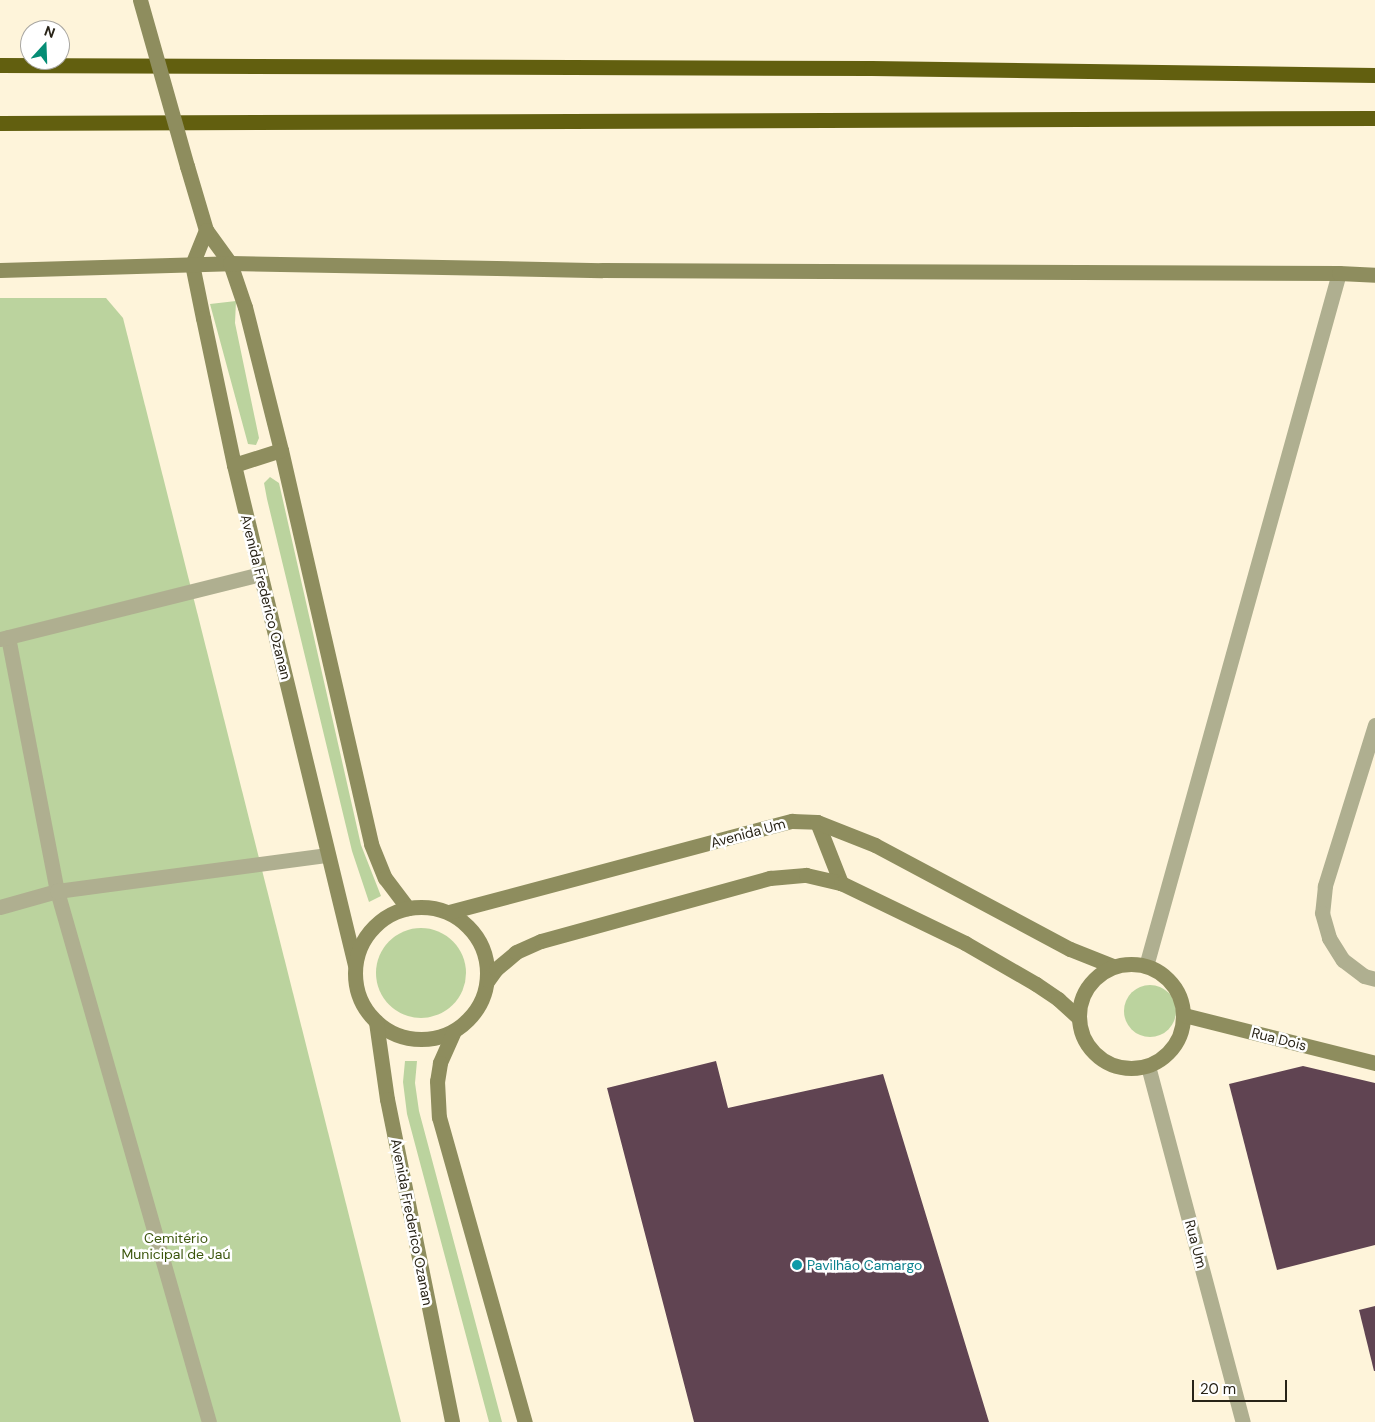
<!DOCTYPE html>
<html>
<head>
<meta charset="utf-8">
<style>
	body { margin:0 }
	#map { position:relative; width:1375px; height:1422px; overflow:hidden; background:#fef4da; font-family:"DM Sans",sans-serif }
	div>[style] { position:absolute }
	.green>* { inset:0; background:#bbd39e }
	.round { border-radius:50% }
	.building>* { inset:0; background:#604452 }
	.lane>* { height:15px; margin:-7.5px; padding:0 7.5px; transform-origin:7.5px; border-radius:7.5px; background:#afaf90 }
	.street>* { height:15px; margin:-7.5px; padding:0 7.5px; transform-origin:7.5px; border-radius:7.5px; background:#afaf90 }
	.secondary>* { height:15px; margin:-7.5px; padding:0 7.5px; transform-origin:7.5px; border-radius:7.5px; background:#8e8d5e }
	.secondary>.ring { margin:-7.5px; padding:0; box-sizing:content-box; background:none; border:15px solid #8e8d5e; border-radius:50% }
	.highway>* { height:15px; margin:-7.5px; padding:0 7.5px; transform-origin:7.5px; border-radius:7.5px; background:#625f0f }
	.secondary-bridge>* { height:15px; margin:-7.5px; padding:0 7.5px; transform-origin:7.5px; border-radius:7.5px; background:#8e8d5e }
	.dots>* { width:14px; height:14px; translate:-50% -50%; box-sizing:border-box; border:2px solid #fff; border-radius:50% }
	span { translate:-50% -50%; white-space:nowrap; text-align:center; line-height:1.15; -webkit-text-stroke:5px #fff; paint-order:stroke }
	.street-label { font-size:14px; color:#282317 }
	.park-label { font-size:14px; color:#3c560d }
	.culture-label { font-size:14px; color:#0d838f }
	.left { translate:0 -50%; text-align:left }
	.north { position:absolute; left:20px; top:20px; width:50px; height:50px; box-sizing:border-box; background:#fff; border:1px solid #a9a7a2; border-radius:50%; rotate:20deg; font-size:14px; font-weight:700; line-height:20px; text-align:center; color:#282317 }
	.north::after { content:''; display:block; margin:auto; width:18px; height:22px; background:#058d75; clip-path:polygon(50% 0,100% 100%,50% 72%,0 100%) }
	.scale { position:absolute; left:1192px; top:1380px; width:95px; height:22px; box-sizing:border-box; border:2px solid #282317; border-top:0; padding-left:6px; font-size:15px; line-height:18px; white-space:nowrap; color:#282317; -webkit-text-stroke:4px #fff; paint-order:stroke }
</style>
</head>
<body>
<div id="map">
	<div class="green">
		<div style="clip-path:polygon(0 298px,106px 298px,123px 318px,401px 1422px,0 1422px)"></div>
		<div style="clip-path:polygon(236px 301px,235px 323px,259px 438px,256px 445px,248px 444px,210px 304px)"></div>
		<div style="clip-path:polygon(270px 477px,279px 483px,361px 845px,381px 896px,369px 902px,352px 851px,267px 499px,264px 483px)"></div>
		<div class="round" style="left:376px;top:928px;width:90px;height:90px"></div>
		<div class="round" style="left:1124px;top:985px;width:52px;height:52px"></div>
		<div style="clip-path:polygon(405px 1061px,417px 1061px,415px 1083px,419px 1111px,502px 1422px,489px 1422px,407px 1114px,403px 1082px)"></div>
	</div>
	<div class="building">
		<div style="clip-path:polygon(716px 1061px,728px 1108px,883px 1074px,989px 1422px,694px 1422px,607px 1088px)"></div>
		<div style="clip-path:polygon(1303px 1066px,1375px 1083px,1375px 1245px,1277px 1270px,1229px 1084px)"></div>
		<div style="clip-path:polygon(1375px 1306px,1375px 1371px,1374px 1371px,1359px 1310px)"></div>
	</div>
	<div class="lane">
		<div style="left:8px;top:637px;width:259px;rotate:79.1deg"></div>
		<div style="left:57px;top:891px;width:552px;rotate:74.03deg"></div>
		<div style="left:0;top:639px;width:268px;rotate:-14deg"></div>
		<div style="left:0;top:907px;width:59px;rotate:-15.7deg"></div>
		<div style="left:57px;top:891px;width:273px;rotate:-7.6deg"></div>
	</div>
	<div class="street">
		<div style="left:1375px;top:725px;width:169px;rotate:107.3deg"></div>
		<div style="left:1325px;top:886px;width:27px;rotate:96deg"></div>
		<div style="left:1322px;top:913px;width:26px;rotate:74deg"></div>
		<div style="left:1329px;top:938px;width:26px;rotate:58deg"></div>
		<div style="left:1343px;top:960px;width:26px;rotate:37deg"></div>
		<div style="left:1364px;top:976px;width:11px;rotate:15deg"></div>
		<div style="left:1146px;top:966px;width:719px;rotate:-74.44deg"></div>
		<div style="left:1148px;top:1066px;width:368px;rotate:75.1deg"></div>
	</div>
	<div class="secondary">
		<div style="left:187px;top:166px;width:67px;rotate:73.5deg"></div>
		<div style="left:206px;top:230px;width:41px;rotate:54deg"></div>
		<div style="left:230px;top:263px;width:46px;rotate:71.2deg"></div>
		<div style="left:245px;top:307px;width:147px;rotate:75.9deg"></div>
		<div style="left:281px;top:450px;width:404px;rotate:77.1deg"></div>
		<div style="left:371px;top:844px;width:37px;rotate:68deg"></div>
		<div style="left:385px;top:878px;width:38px;rotate:53deg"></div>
		<div style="left:206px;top:230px;width:37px;rotate:112deg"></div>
		<div style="left:192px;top:264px;width:55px;rotate:78.5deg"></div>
		<div style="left:203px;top:318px;width:150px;rotate:78.1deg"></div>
		<div style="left:234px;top:465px;width:514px;rotate:76.4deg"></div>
		<div style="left:0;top:270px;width:230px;rotate:-1.7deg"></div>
		<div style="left:230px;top:263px;width:372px;rotate:1.1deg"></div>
		<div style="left:602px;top:270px;width:737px;rotate:0.23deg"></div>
		<div style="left:1339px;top:273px;width:36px;rotate:3deg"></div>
		<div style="left:234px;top:465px;width:49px;rotate:-17.7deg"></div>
		<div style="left:817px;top:822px;width:66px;rotate:68.5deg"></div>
		<div class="ring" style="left:355px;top:907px;width:117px;height:117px"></div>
		<div style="left:449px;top:912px;width:355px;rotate:-14.9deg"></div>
		<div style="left:792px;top:821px;width:25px;rotate:2deg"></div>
		<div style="left:817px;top:822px;width:62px;rotate:21.6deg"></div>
		<div style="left:875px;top:845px;width:221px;rotate:28.1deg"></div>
		<div style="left:1070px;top:949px;width:46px;rotate:21.6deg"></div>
		<div class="ring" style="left:1079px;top:964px;width:89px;height:89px"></div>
		<div style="left:488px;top:980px;width:14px;rotate:-54deg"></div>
		<div style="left:496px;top:969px;width:26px;rotate:-40deg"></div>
		<div style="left:516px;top:952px;width:27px;rotate:-24deg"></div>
		<div style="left:541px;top:941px;width:238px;rotate:-15.4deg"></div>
		<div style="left:770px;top:878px;width:36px;rotate:-5deg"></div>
		<div style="left:806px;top:875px;width:36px;rotate:13deg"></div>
		<div style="left:841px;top:883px;width:138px;rotate:25.8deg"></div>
		<div style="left:965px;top:943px;width:82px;rotate:30deg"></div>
		<div style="left:1036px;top:984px;width:27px;rotate:34deg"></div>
		<div style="left:1058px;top:999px;width:27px;rotate:42deg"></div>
		<div style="left:1184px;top:1015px;width:197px;rotate:14.1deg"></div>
		<div style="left:376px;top:1022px;width:78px;rotate:81.9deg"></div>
		<div style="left:387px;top:1099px;width:329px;rotate:78.6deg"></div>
		<div style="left:454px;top:1031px;width:35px;rotate:114deg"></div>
		<div style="left:440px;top:1063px;width:18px;rotate:99deg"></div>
		<div style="left:437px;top:1081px;width:36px;rotate:87deg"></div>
		<div style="left:439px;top:1117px;width:317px;rotate:74.3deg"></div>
	</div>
	<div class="highway">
		<div style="left:0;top:65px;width:871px;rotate:0.2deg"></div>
		<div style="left:871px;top:68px;width:504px;rotate:0.8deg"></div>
		<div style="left:0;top:123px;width:1375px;rotate:-0.21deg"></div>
	</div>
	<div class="secondary-bridge">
		<div style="left:140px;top:0;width:173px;rotate:74.2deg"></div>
	</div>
	<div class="dots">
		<div style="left:797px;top:1265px;background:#0f9aa8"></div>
	</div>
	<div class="street-label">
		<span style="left:266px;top:597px;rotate:76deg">Avenida Frederico Ozanan</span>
		<span style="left:748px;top:833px;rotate:-15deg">Avenida Um</span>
		<span style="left:1279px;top:1039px;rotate:14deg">Rua Dois</span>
		<span style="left:412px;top:1222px;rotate:79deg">Avenida Frederico Ozanan</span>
		<span style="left:1196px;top:1244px;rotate:75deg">Rua Um</span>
	</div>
	<div class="park-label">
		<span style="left:176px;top:1246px">Cemitério<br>Municipal de Jaú</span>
	</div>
	<div class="culture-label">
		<span class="left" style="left:807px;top:1265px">Pavilhão Camargo</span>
	</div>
	<div class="north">N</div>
	<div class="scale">20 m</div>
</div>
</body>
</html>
